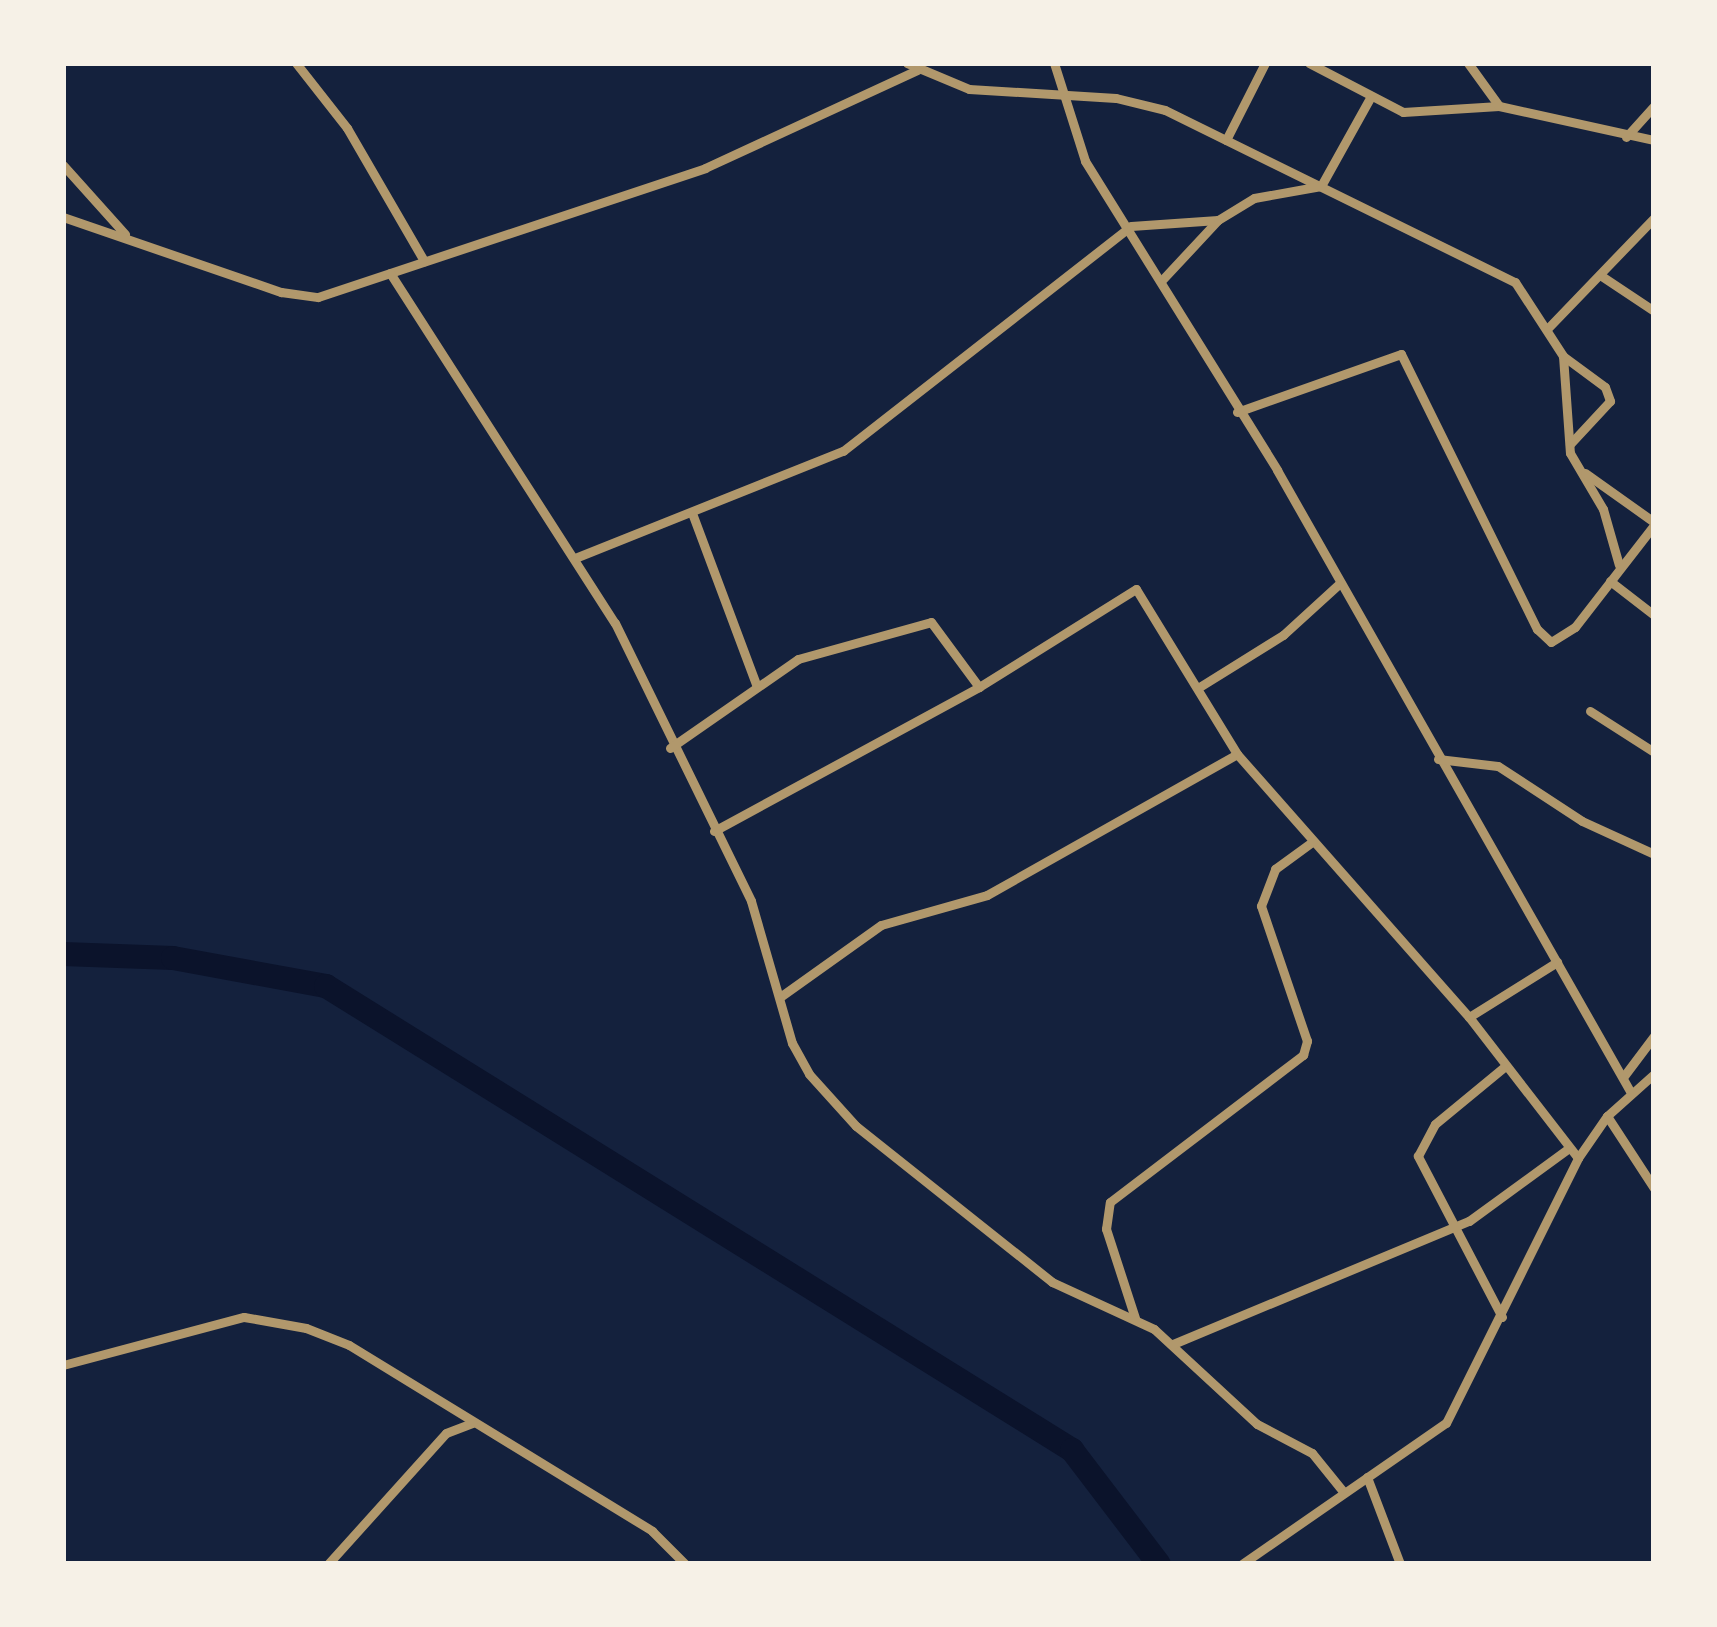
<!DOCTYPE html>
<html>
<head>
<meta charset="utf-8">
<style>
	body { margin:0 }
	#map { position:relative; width:1717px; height:1627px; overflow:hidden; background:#14213d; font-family:Barlow,sans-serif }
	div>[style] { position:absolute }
	.river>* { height:24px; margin:-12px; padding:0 12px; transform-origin:12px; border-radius:12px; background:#0b132b }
	.minor>* { height:9px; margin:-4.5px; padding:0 4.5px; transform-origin:4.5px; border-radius:4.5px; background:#b1986c }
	span { translate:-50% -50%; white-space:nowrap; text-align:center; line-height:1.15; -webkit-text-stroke:9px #f6f1e7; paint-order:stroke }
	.frame { position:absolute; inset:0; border:66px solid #f6f1e7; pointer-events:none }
</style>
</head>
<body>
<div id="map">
	<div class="river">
		<div style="left:63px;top:954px;width:110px;rotate:2.1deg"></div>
		<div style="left:173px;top:958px;width:156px;rotate:10.4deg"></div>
		<div style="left:326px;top:986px;width:879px;rotate:31.88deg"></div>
		<div style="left:1072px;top:1450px;width:143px;rotate:52.7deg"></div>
	</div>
	<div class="minor">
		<div style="left:296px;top:63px;width:83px;rotate:51.9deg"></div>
		<div style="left:347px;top:128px;width:154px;rotate:59.9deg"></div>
		<div style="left:907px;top:63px;width:67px;rotate:22.8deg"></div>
		<div style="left:969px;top:89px;width:147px;rotate:3.5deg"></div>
		<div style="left:1116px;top:98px;width:50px;rotate:13.8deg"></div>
		<div style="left:1165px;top:110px;width:390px;rotate:26.2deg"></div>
		<div style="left:1515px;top:282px;width:88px;rotate:57deg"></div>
		<div style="left:1563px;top:356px;width:97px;rotate:85.9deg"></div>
		<div style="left:1570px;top:453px;width:65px;rotate:59.5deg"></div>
		<div style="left:1603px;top:509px;width:58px;rotate:74.1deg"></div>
		<div style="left:1054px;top:63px;width:103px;rotate:72.4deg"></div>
		<div style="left:1085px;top:161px;width:364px;rotate:58.1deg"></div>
		<div style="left:1277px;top:470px;width:717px;rotate:60.39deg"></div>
		<div style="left:1309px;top:63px;width:106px;rotate:27.5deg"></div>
		<div style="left:1403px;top:112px;width:96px;rotate:-3.6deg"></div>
		<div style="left:1499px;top:106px;width:159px;rotate:12.4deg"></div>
		<div style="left:1468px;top:63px;width:53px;rotate:54.2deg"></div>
		<div style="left:1626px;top:137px;width:42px;rotate:-47.9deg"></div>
		<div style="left:1226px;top:140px;width:86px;rotate:-63.1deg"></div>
		<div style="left:63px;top:165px;width:93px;rotate:48.1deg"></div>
		<div style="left:1321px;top:186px;width:101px;rotate:-60.9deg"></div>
		<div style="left:63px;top:217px;width:231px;rotate:19deg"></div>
		<div style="left:281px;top:292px;width:37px;rotate:8deg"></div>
		<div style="left:318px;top:297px;width:408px;rotate:-18.4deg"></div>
		<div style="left:705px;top:168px;width:234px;rotate:-24.8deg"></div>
		<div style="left:390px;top:273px;width:416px;rotate:57.3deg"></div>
		<div style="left:615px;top:623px;width:309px;rotate:63.9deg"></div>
		<div style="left:751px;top:901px;width:148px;rotate:73.9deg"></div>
		<div style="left:792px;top:1043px;width:35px;rotate:61deg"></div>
		<div style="left:809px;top:1074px;width:70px;rotate:47.9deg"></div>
		<div style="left:856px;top:1126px;width:251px;rotate:38.5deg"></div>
		<div style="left:1052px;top:1282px;width:112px;rotate:24.7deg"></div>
		<div style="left:1154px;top:1329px;width:140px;rotate:42.7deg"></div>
		<div style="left:1257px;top:1424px;width:62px;rotate:27.8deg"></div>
		<div style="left:1312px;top:1453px;width:48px;rotate:51deg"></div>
		<div style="left:1600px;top:275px;width:65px;rotate:33.7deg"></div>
		<div style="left:1162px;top:280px;width:82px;rotate:-47deg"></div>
		<div style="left:1548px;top:328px;width:153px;rotate:-46.1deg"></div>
		<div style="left:1563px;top:356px;width:52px;rotate:36.4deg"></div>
		<div style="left:1605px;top:387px;width:15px;rotate:70deg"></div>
		<div style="left:1610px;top:401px;width:59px;rotate:132.9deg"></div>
		<div style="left:1237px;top:412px;width:174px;rotate:-19.5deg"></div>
		<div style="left:1401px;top:354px;width:307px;rotate:63.7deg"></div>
		<div style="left:1537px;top:629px;width:19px;rotate:43deg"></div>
		<div style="left:1551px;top:642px;width:28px;rotate:-32deg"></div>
		<div style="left:1575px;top:627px;width:129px;rotate:-52.2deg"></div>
		<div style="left:1585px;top:473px;width:85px;rotate:35.4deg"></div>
		<div style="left:692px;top:513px;width:183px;rotate:69.5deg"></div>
		<div style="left:575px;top:558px;width:289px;rotate:-21.8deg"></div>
		<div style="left:843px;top:451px;width:365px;rotate:-38deg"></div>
		<div style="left:1131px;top:226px;width:87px;rotate:-3.9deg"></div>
		<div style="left:1218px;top:220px;width:42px;rotate:-31.4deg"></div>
		<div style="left:1254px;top:198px;width:68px;rotate:-10.2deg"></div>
		<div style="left:1610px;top:581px;width:56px;rotate:37.7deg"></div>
		<div style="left:1201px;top:686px;width:97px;rotate:-31.9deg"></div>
		<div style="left:1283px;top:635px;width:77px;rotate:-42.4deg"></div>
		<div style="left:1590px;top:711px;width:76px;rotate:32.6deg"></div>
		<div style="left:670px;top:748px;width:156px;rotate:-34.8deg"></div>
		<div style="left:798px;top:659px;width:138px;rotate:-15.5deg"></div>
		<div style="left:931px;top:622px;width:81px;rotate:53.6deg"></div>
		<div style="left:1438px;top:759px;width:60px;rotate:6.7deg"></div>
		<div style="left:1498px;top:766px;width:100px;rotate:33.2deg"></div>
		<div style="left:1582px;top:821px;width:79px;rotate:24.6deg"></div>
		<div style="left:714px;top:831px;width:302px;rotate:-28.5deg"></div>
		<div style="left:979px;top:687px;width:185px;rotate:-32deg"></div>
		<div style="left:1136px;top:589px;width:193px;rotate:58.5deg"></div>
		<div style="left:1237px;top:754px;width:351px;rotate:48.6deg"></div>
		<div style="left:1469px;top:1017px;width:178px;rotate:52.3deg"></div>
		<div style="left:780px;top:997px;width:124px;rotate:-35.5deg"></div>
		<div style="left:881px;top:925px;width:110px;rotate:-15.8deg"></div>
		<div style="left:987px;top:895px;width:287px;rotate:-29.4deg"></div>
		<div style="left:1469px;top:1017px;width:104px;rotate:-32deg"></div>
		<div style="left:1624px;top:1076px;width:50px;rotate:-53.1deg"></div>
		<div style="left:1607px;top:1116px;width:86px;rotate:56.9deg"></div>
		<div style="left:1502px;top:1317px;width:182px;rotate:-117.6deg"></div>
		<div style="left:1418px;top:1156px;width:36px;rotate:-62deg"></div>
		<div style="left:1435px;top:1124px;width:88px;rotate:-39.5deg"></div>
		<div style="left:1135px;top:1318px;width:94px;rotate:-108deg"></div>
		<div style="left:1106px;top:1229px;width:27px;rotate:-82deg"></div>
		<div style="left:1110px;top:1202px;width:243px;rotate:-37.3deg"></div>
		<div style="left:1303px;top:1055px;width:15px;rotate:-74deg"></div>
		<div style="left:1307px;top:1041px;width:143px;rotate:-108.8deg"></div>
		<div style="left:1261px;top:906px;width:40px;rotate:-69deg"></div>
		<div style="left:1275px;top:869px;width:46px;rotate:-36.1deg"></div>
		<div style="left:1173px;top:1344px;width:321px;rotate:-22.6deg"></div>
		<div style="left:1469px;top:1221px;width:124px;rotate:-36.1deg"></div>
		<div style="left:63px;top:1365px;width:187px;rotate:-14.9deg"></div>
		<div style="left:244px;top:1317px;width:63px;rotate:10.1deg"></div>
		<div style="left:306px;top:1328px;width:46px;rotate:21.6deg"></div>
		<div style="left:349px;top:1345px;width:356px;rotate:31.5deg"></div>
		<div style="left:652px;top:1531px;width:47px;rotate:45deg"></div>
		<div style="left:1367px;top:1477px;width:93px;rotate:69.2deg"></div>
		<div style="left:328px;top:1564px;width:176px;rotate:-48deg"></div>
		<div style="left:446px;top:1433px;width:28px;rotate:-21deg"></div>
		<div style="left:1242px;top:1564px;width:248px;rotate:-34.7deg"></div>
		<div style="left:1446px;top:1423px;width:296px;rotate:-63.5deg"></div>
		<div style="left:1578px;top:1158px;width:51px;rotate:-55.4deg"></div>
		<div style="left:1607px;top:1116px;width:63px;rotate:-41.8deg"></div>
	</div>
	<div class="frame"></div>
</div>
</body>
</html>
